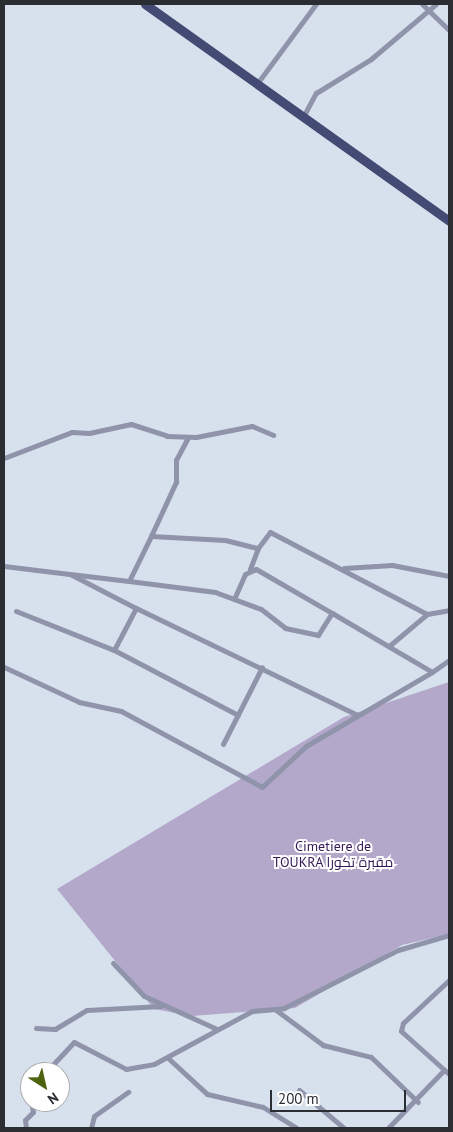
<!DOCTYPE html>
<html>
<head>
<meta charset="utf-8">
<style>
	body { margin:0 }
	#map { position:relative; width:453px; height:1132px; overflow:hidden; background:#d6e1ed; font-family:"PT Sans",Cairo,sans-serif }
	div>[style] { position:absolute }
	.green>* { inset:0; background:#b3a7ca }
	.minor>* { height:5px; margin:-2.5px; padding:0 2.5px; transform-origin:2.5px; border-radius:2.5px; background:#8f94aa }
	.trunk>* { height:9px; margin:-4.5px; padding:0 4.5px; transform-origin:4.5px; border-radius:4.5px; background:#434a73 }
	span { translate:-50% -50%; white-space:nowrap; text-align:center; line-height:1.15; -webkit-text-stroke:4px #fff; paint-order:stroke }
	.park-label { font-size:14px; color:#351956 }
	.frame { position:absolute; inset:0; border:5px solid #2a2e32; pointer-events:none }
	.north { position:absolute; left:20px; top:1062px; width:50px; height:50px; box-sizing:border-box; background:#fff; border:1px solid #aaabad; border-radius:50%; rotate:145deg; font-size:14px; font-weight:700; line-height:20px; text-align:center; color:#2a2e32 }
	.north::after { content:''; display:block; margin:auto; width:18px; height:22px; background:#4e630f; clip-path:polygon(50% 0,100% 100%,50% 72%,0 100%) }
	.scale { position:absolute; left:270px; top:1090px; width:136px; height:22px; box-sizing:border-box; border:2px solid #2a2e32; border-top:0; padding-left:6px; font-size:15px; line-height:18px; white-space:nowrap; color:#2a2e32; -webkit-text-stroke:4px #fff; paint-order:stroke }
</style>
</head>
<body>
<div id="map">
	<div class="green">
		<div style="clip-path:polygon(449px 682px,449px 934px,402px 945px,295px 1008px,192px 1016px,154px 1009px,57px 889px,344px 717px)"></div>
	</div>
	<div class="minor">
		<div style="left:422px;top:4px;width:37px;rotate:44deg"></div>
		<div style="left:256px;top:85px;width:101px;rotate:-53.5deg"></div>
		<div style="left:303px;top:117px;width:27px;rotate:-62deg"></div>
		<div style="left:316px;top:93px;width:65px;rotate:-31.7deg"></div>
		<div style="left:371px;top:59px;width:85px;rotate:-40.2deg"></div>
		<div style="left:4px;top:458px;width:73px;rotate:-20.9deg"></div>
		<div style="left:72px;top:432px;width:17px;rotate:3deg"></div>
		<div style="left:89px;top:433px;width:43px;rotate:-12.1deg"></div>
		<div style="left:131px;top:424px;width:38px;rotate:18deg"></div>
		<div style="left:167px;top:436px;width:29px;rotate:2deg"></div>
		<div style="left:196px;top:437px;width:57px;rotate:-11.1deg"></div>
		<div style="left:252px;top:426px;width:23px;rotate:23deg"></div>
		<div style="left:151px;top:536px;width:60px;rotate:-65.2deg"></div>
		<div style="left:176px;top:482px;width:22px;rotate:-90deg"></div>
		<div style="left:176px;top:460px;width:26px;rotate:-62deg"></div>
		<div style="left:4px;top:566px;width:66px;rotate:6.9deg"></div>
		<div style="left:70px;top:574px;width:74px;rotate:27.3deg"></div>
		<div style="left:344px;top:568px;width:48px;rotate:-3.6deg"></div>
		<div style="left:392px;top:565px;width:58px;rotate:10.9deg"></div>
		<div style="left:250px;top:569px;width:22px;rotate:-69deg"></div>
		<div style="left:70px;top:574px;width:59px;rotate:6.8deg"></div>
		<div style="left:129px;top:581px;width:50px;rotate:-63.9deg"></div>
		<div style="left:151px;top:536px;width:74px;rotate:3.1deg"></div>
		<div style="left:225px;top:540px;width:34px;rotate:14deg"></div>
		<div style="left:258px;top:548px;width:20px;rotate:-53deg"></div>
		<div style="left:270px;top:532px;width:177px;rotate:27.6deg"></div>
		<div style="left:129px;top:581px;width:87px;rotate:7.3deg"></div>
		<div style="left:215px;top:592px;width:49px;rotate:20.3deg"></div>
		<div style="left:261px;top:609px;width:31px;rotate:38deg"></div>
		<div style="left:285px;top:628px;width:34px;rotate:12deg"></div>
		<div style="left:318px;top:635px;width:26px;rotate:-58deg"></div>
		<div style="left:332px;top:613px;width:116px;rotate:30.5deg"></div>
		<div style="left:432px;top:672px;width:21px;rotate:-35deg"></div>
		<div style="left:234px;top:599px;width:27px;rotate:-66deg"></div>
		<div style="left:245px;top:574px;width:12px;rotate:-24deg"></div>
		<div style="left:256px;top:569px;width:88px;rotate:30.1deg"></div>
		<div style="left:16px;top:611px;width:105px;rotate:21.7deg"></div>
		<div style="left:114px;top:650px;width:140px;rotate:27.7deg"></div>
		<div style="left:389px;top:646px;width:50px;rotate:-40.1deg"></div>
		<div style="left:427px;top:614px;width:22px;rotate:-10deg"></div>
		<div style="left:114px;top:650px;width:47px;rotate:-62.4deg"></div>
		<div style="left:136px;top:608px;width:246px;rotate:25.8deg"></div>
		<div style="left:4px;top:667px;width:83px;rotate:25deg"></div>
		<div style="left:79px;top:702px;width:43px;rotate:12.1deg"></div>
		<div style="left:121px;top:711px;width:160px;rotate:28.3deg"></div>
		<div style="left:262px;top:787px;width:60px;rotate:-43deg"></div>
		<div style="left:306px;top:746px;width:146px;rotate:-30.4deg"></div>
		<div style="left:223px;top:744px;width:86px;rotate:-63.1deg"></div>
		<div style="left:113px;top:963px;width:45px;rotate:46.8deg"></div>
		<div style="left:144px;top:996px;width:80px;rotate:24.3deg"></div>
		<div style="left:449px;top:980px;width:63px;rotate:136.9deg"></div>
		<div style="left:403px;top:1023px;width:8px;rotate:104deg"></div>
		<div style="left:401px;top:1031px;width:64px;rotate:41.9deg"></div>
		<div style="left:276px;top:1010px;width:59px;rotate:36.7deg"></div>
		<div style="left:323px;top:1045px;width:49px;rotate:14deg"></div>
		<div style="left:371px;top:1057px;width:65px;rotate:43.8deg"></div>
		<div style="left:36px;top:1028px;width:19px;rotate:3deg"></div>
		<div style="left:55px;top:1029px;width:37px;rotate:-31deg"></div>
		<div style="left:87px;top:1010px;width:74px;rotate:-3.1deg"></div>
		<div style="left:168px;top:1058px;width:53px;rotate:42.7deg"></div>
		<div style="left:207px;top:1094px;width:57px;rotate:13.1deg"></div>
		<div style="left:263px;top:1107px;width:40px;rotate:32deg"></div>
		<div style="left:46px;top:1072px;width:41px;rotate:-47deg"></div>
		<div style="left:74px;top:1042px;width:59px;rotate:27.4deg"></div>
		<div style="left:126px;top:1069px;width:28px;rotate:-10deg"></div>
		<div style="left:154px;top:1064px;width:111px;rotate:-28.4deg"></div>
		<div style="left:252px;top:1011px;width:32px;rotate:-5deg"></div>
		<div style="left:284px;top:1008px;width:128px;rotate:-27deg"></div>
		<div style="left:398px;top:950px;width:53px;rotate:-16.4deg"></div>
		<div style="left:299px;top:1090px;width:59px;rotate:40.2deg"></div>
		<div style="left:26px;top:1128px;width:8px;rotate:-97deg"></div>
		<div style="left:25px;top:1120px;width:11px;rotate:-45deg"></div>
		<div style="left:33px;top:1112px;width:10px;rotate:-101deg"></div>
		<div style="left:91px;top:1128px;width:12px;rotate:-76deg"></div>
		<div style="left:94px;top:1116px;width:42px;rotate:-35.2deg"></div>
		<div style="left:388px;top:1128px;width:81px;rotate:-46deg"></div>
	</div>
	<div class="trunk">
		<div style="left:145px;top:4px;width:374px;rotate:35.5deg"></div>
	</div>
	<div class="park-label">
		<span style="left:333px;top:854px">Cimetiere de<br>TOUKRA مقبرة تكورا</span>
	</div>
	<div class="frame"></div>
	<div class="north">N</div>
	<div class="scale">200 m</div>
</div>
</body>
</html>
